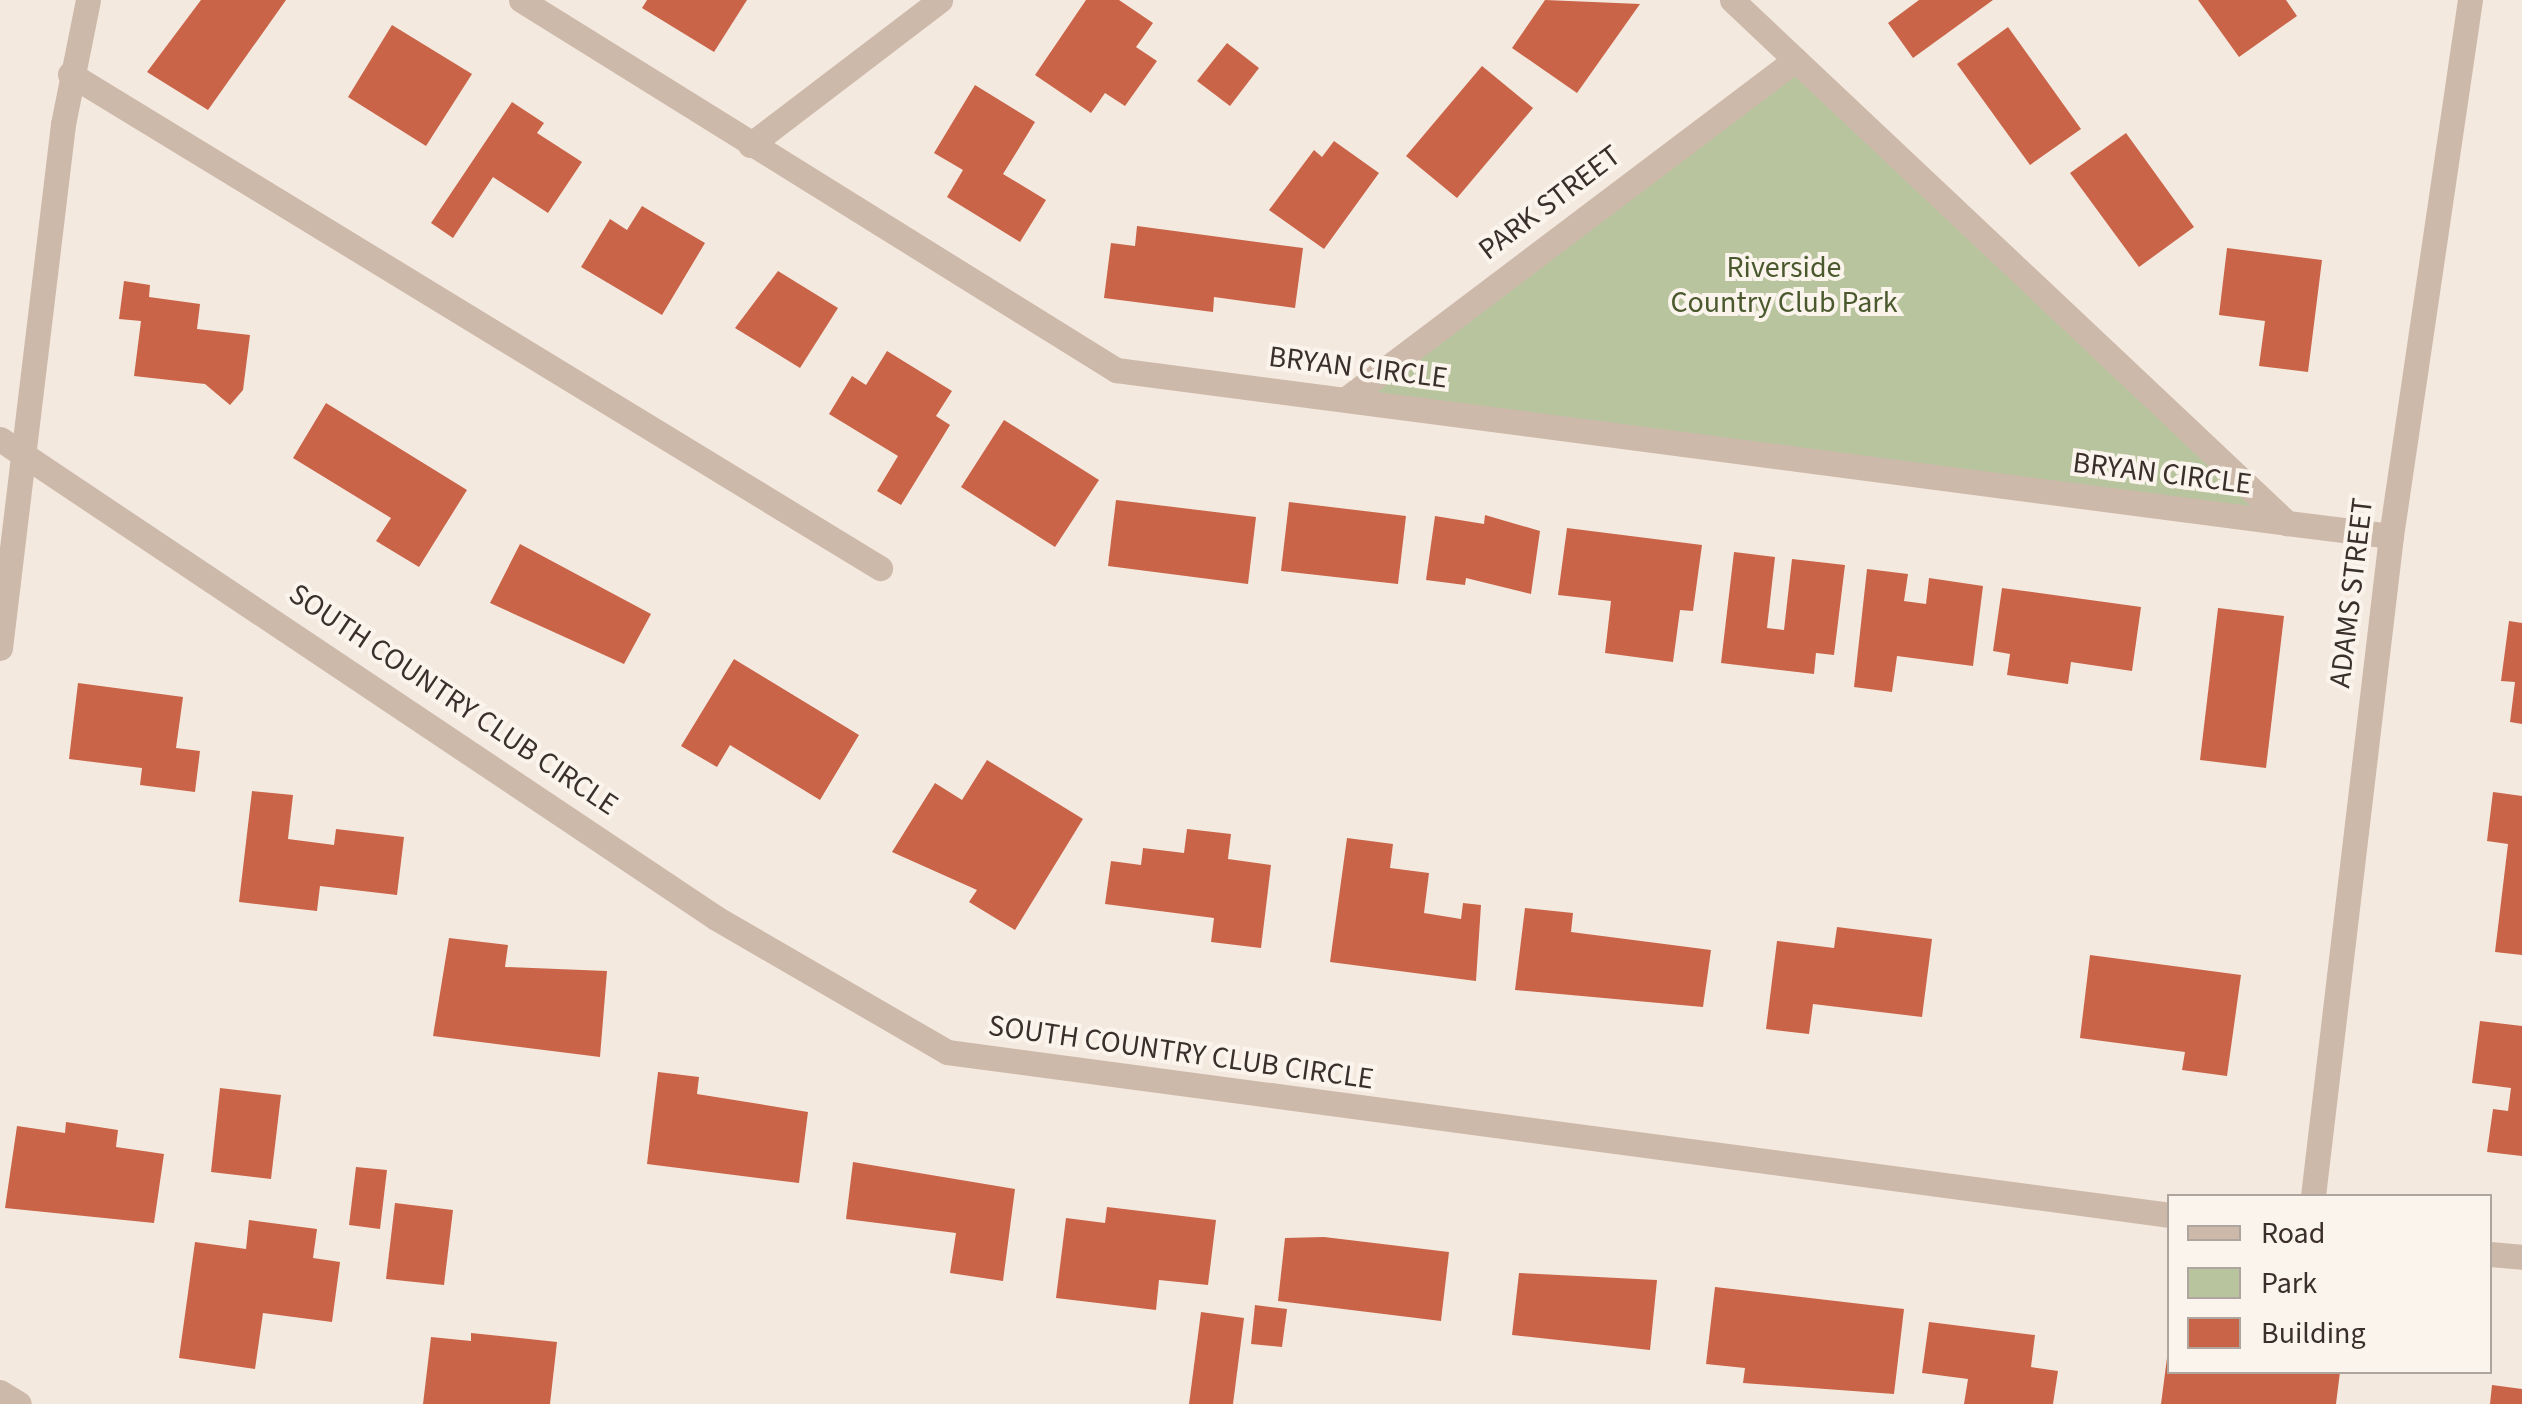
<!DOCTYPE html>
<html>
<head>
<meta charset="utf-8">
<style>
	body { margin:0 }
	#map { position:relative; width:2522px; height:1404px; overflow:hidden; background:#f4e9df; font-family:"Source Sans 3",sans-serif }
	div>[style] { position:absolute }
	.green>* { inset:0; background:#b8c49e }
	.building>* { inset:0; background:#c96448 }
	.minor>* { height:25px; margin:-12.5px; padding:0 12.5px; transform-origin:12.5px; border-radius:12.5px; background:#cdb9aa }
	span { translate:-50% -50%; white-space:nowrap; text-align:center; line-height:1.15; -webkit-text-stroke:8px #fbf4ec; paint-order:stroke }
	.street-label { font-size:30px; color:#3a2f2a }
	.park-label { font-size:30px; color:#4a592d }
	.legend { position:absolute; left:2167px; top:1194px; width:325px; height:180px; box-sizing:border-box; background:#fbf4ec; border:2px solid #aea59e; margin:0; padding:12px 18px; list-style:none; font-size:30px; color:#3a2f2a }
	.legend li { display:flex; align-items:center; gap:20px; height:50px }
	.legend b { width:50px; border:2px solid #aea59e }
</style>
</head>
<body>
<div id="map">
	<div class="green">
		<div style="clip-path:polygon(1795px 60px,2287px 523px,1346px 399px)"></div>
	</div>
	<div class="building">
		<div style="clip-path:polygon(201px 0,286px 0,208px 110px,147px 72px)"></div>
		<div style="clip-path:polygon(647px 0,747px 0,714px 52px,642px 8px)"></div>
		<div style="clip-path:polygon(1086px 0,1119px 0,1153px 23px,1136px 47px,1157px 61px,1125px 106px,1105px 93px,1091px 113px,1035px 75px)"></div>
		<div style="clip-path:polygon(1545px 0,1640px 4px,1577px 93px,1512px 48px)"></div>
		<div style="clip-path:polygon(1919px 0,1993px 0,1913px 58px,1888px 23px)"></div>
		<div style="clip-path:polygon(2198px 0,2286px 0,2297px 16px,2239px 57px)"></div>
		<div style="clip-path:polygon(392px 25px,472px 74px,426px 146px,348px 97px)"></div>
		<div style="clip-path:polygon(2008px 27px,2081px 129px,2030px 165px,1957px 64px)"></div>
		<div style="clip-path:polygon(1227px 43px,1259px 68px,1230px 106px,1197px 81px)"></div>
		<div style="clip-path:polygon(1482px 66px,1533px 108px,1457px 198px,1406px 156px)"></div>
		<div style="clip-path:polygon(975px 85px,1035px 122px,1003px 174px,1046px 200px,1020px 242px,947px 197px,963px 170px,934px 153px)"></div>
		<div style="clip-path:polygon(512px 102px,544px 123px,537px 133px,582px 162px,548px 213px,493px 177px,453px 238px,431px 223px)"></div>
		<div style="clip-path:polygon(2126px 133px,2194px 227px,2139px 267px,2070px 173px)"></div>
		<div style="clip-path:polygon(1334px 141px,1379px 173px,1324px 249px,1269px 210px,1314px 150px,1322px 157px)"></div>
		<div style="clip-path:polygon(642px 206px,705px 243px,662px 315px,581px 267px,610px 219px,627px 230px)"></div>
		<div style="clip-path:polygon(1137px 226px,1303px 248px,1295px 308px,1214px 297px,1213px 312px,1104px 298px,1111px 243px,1135px 246px)"></div>
		<div style="clip-path:polygon(2227px 248px,2322px 260px,2308px 372px,2259px 366px,2265px 321px,2219px 315px)"></div>
		<div style="clip-path:polygon(778px 271px,838px 308px,800px 368px,735px 328px)"></div>
		<div style="clip-path:polygon(124px 281px,150px 285px,149px 297px,200px 304px,197px 329px,250px 335px,243px 390px,230px 405px,205px 384px,134px 376px,141px 321px,119px 319px)"></div>
		<div style="clip-path:polygon(887px 351px,952px 391px,936px 416px,950px 425px,901px 505px,877px 491px,898px 456px,829px 414px,852px 376px,866px 385px)"></div>
		<div style="clip-path:polygon(326px 403px,467px 490px,419px 567px,376px 541px,391px 518px,293px 458px)"></div>
		<div style="clip-path:polygon(1004px 420px,1099px 480px,1055px 547px,961px 487px)"></div>
		<div style="clip-path:polygon(1116px 500px,1256px 517px,1248px 584px,1108px 566px)"></div>
		<div style="clip-path:polygon(1289px 502px,1406px 516px,1398px 584px,1281px 571px)"></div>
		<div style="clip-path:polygon(1485px 515px,1540px 531px,1531px 594px,1466px 578px,1465px 585px,1426px 580px,1435px 516px,1484px 524px)"></div>
		<div style="clip-path:polygon(1567px 528px,1702px 545px,1693px 611px,1680px 610px,1673px 662px,1605px 653px,1611px 601px,1558px 595px)"></div>
		<div style="clip-path:polygon(520px 544px,651px 614px,624px 664px,490px 603px)"></div>
		<div style="clip-path:polygon(1734px 552px,1775px 557px,1767px 628px,1784px 630px,1792px 559px,1845px 565px,1834px 655px,1816px 653px,1814px 674px,1721px 663px)"></div>
		<div style="clip-path:polygon(1867px 569px,1908px 574px,1904px 601px,1926px 604px,1929px 578px,1983px 586px,1973px 666px,1897px 656px,1892px 692px,1854px 687px)"></div>
		<div style="clip-path:polygon(2002px 588px,2141px 607px,2132px 671px,2071px 662px,2068px 684px,2007px 675px,2010px 654px,1993px 651px)"></div>
		<div style="clip-path:polygon(2218px 608px,2284px 616px,2266px 768px,2200px 760px)"></div>
		<div style="clip-path:polygon(2509px 621px,2522px 623px,2522px 724px,2510px 722px,2515px 682px,2501px 681px)"></div>
		<div style="clip-path:polygon(734px 659px,859px 735px,820px 800px,730px 745px,717px 767px,681px 746px)"></div>
		<div style="clip-path:polygon(78px 683px,183px 697px,176px 748px,200px 751px,195px 792px,140px 785px,142px 768px,69px 759px)"></div>
		<div style="clip-path:polygon(987px 760px,1083px 819px,1015px 930px,969px 902px,977px 890px,892px 852px,935px 783px,962px 800px)"></div>
		<div style="clip-path:polygon(252px 791px,293px 795px,288px 839px,334px 845px,336px 829px,404px 837px,397px 895px,320px 886px,317px 911px,239px 902px)"></div>
		<div style="clip-path:polygon(2493px 792px,2522px 796px,2522px 955px,2495px 952px,2508px 844px,2487px 841px)"></div>
		<div style="clip-path:polygon(1187px 829px,1231px 834px,1228px 859px,1271px 865px,1261px 948px,1211px 942px,1214px 918px,1105px 904px,1111px 861px,1141px 865px,1143px 848px,1184px 853px)"></div>
		<div style="clip-path:polygon(1347px 838px,1393px 844px,1390px 868px,1429px 873px,1424px 913px,1461px 919px,1463px 903px,1481px 905px,1476px 981px,1330px 962px)"></div>
		<div style="clip-path:polygon(1525px 908px,1573px 913px,1571px 932px,1711px 950px,1703px 1007px,1515px 990px)"></div>
		<div style="clip-path:polygon(1837px 927px,1932px 939px,1922px 1017px,1813px 1004px,1809px 1034px,1766px 1029px,1777px 941px,1834px 948px)"></div>
		<div style="clip-path:polygon(449px 938px,508px 945px,505px 967px,607px 971px,600px 1057px,433px 1036px)"></div>
		<div style="clip-path:polygon(2090px 955px,2241px 975px,2227px 1076px,2182px 1070px,2185px 1052px,2080px 1038px)"></div>
		<div style="clip-path:polygon(2480px 1021px,2522px 1026px,2522px 1156px,2487px 1152px,2493px 1109px,2508px 1111px,2511px 1088px,2472px 1083px)"></div>
		<div style="clip-path:polygon(658px 1072px,699px 1077px,697px 1094px,808px 1112px,799px 1183px,647px 1164px)"></div>
		<div style="clip-path:polygon(220px 1088px,281px 1095px,271px 1179px,211px 1172px)"></div>
		<div style="clip-path:polygon(66px 1122px,118px 1130px,116px 1147px,164px 1154px,154px 1223px,5px 1208px,17px 1126px,65px 1133px)"></div>
		<div style="clip-path:polygon(853px 1162px,1015px 1189px,1003px 1281px,950px 1273px,956px 1233px,846px 1219px)"></div>
		<div style="clip-path:polygon(356px 1167px,387px 1170px,380px 1229px,349px 1225px)"></div>
		<div style="clip-path:polygon(395px 1203px,453px 1210px,444px 1285px,386px 1279px)"></div>
		<div style="clip-path:polygon(1107px 1207px,1216px 1220px,1208px 1285px,1159px 1280px,1156px 1310px,1056px 1298px,1066px 1218px,1105px 1223px)"></div>
		<div style="clip-path:polygon(249px 1220px,317px 1229px,313px 1258px,340px 1262px,332px 1322px,263px 1313px,255px 1369px,179px 1358px,195px 1242px,246px 1249px)"></div>
		<div style="clip-path:polygon(1324px 1237px,1449px 1252px,1441px 1321px,1278px 1301px,1285px 1238px)"></div>
		<div style="clip-path:polygon(1519px 1273px,1657px 1280px,1650px 1350px,1512px 1335px)"></div>
		<div style="clip-path:polygon(1715px 1287px,1904px 1309px,1894px 1394px,1743px 1383px,1745px 1368px,1706px 1364px)"></div>
		<div style="clip-path:polygon(1255px 1305px,1287px 1309px,1282px 1347px,1251px 1344px)"></div>
		<div style="clip-path:polygon(1201px 1312px,1244px 1318px,1233px 1404px,1189px 1404px)"></div>
		<div style="clip-path:polygon(1929px 1322px,2035px 1335px,2031px 1367px,2058px 1371px,2053px 1404px,1964px 1404px,1968px 1379px,1922px 1373px)"></div>
		<div style="clip-path:polygon(471px 1333px,557px 1342px,550px 1404px,423px 1404px,431px 1337px,471px 1341px)"></div>
		<div style="clip-path:polygon(2167px 1358px,2170px 1372px,2340px 1372px,2336px 1404px,2161px 1404px)"></div>
		<div style="clip-path:polygon(2492px 1385px,2522px 1389px,2522px 1404px,2490px 1404px)"></div>
	</div>
	<div class="minor">
		<div style="left:521px;top:0;width:701px;rotate:31.88deg"></div>
		<div style="left:1116px;top:370px;width:1181px;rotate:7.44deg"></div>
		<div style="left:1732px;top:0;width:763px;rotate:43.3deg"></div>
		<div style="left:2287px;top:523px;width:105px;rotate:7.1deg"></div>
		<div style="left:70px;top:74px;width:949px;rotate:31.38deg"></div>
		<div style="left:750px;top:145px;width:239px;rotate:-37.3deg"></div>
		<div style="left:1346px;top:399px;width:563px;rotate:-37.05deg"></div>
		<div style="left:0;top:439px;width:861px;rotate:33.78deg"></div>
		<div style="left:716px;top:918px;width:267px;rotate:30.1deg"></div>
		<div style="left:947px;top:1052px;width:1234px;rotate:7.59deg"></div>
		<div style="left:0;top:648px;width:528px;rotate:-83.14deg"></div>
		<div style="left:63px;top:124px;width:126px;rotate:-78.6deg"></div>
		<div style="left:2313px;top:1196px;width:665px;rotate:-83.26deg"></div>
		<div style="left:2391px;top:536px;width:542px;rotate:-81.62deg"></div>
		<div style="left:2490px;top:1254px;width:32px;rotate:5deg"></div>
		<div style="left:0;top:1392px;width:22px;rotate:32deg"></div>
	</div>
	<div class="street-label">
		<span style="left:1550px;top:203px;rotate:-37deg">PARK STREET</span>
		<span style="left:1358px;top:368px;rotate:7deg">BRYAN CIRCLE</span>
		<span style="left:2162px;top:474px;rotate:7deg">BRYAN CIRCLE</span>
		<span style="left:2352px;top:593px;rotate:-83deg">ADAMS STREET</span>
		<span style="left:453px;top:700px;rotate:34deg">SOUTH COUNTRY CLUB CIRCLE</span>
		<span style="left:1181px;top:1053px;rotate:8deg">SOUTH COUNTRY CLUB CIRCLE</span>
	</div>
	<div class="park-label">
		<span style="left:1784px;top:285px">Riverside<br>Country Club Park</span>
	</div>
	<ul class="legend">
	<li><b style="height:12px;background:#cdb9aa"></b>Road</li>
	<li><b style="height:28px;background:#b8c49e"></b>Park</li>
	<li><b style="height:28px;background:#c96448"></b>Building</li>
	</ul>
</div>
</body>
</html>
